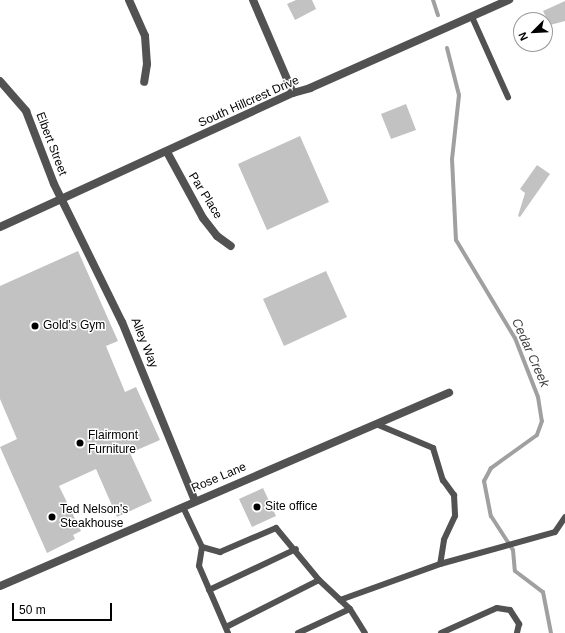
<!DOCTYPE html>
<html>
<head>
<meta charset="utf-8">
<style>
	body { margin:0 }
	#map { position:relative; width:565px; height:633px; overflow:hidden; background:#fff; font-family:Helvetica,sans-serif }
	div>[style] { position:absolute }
	.stream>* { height:4px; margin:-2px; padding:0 2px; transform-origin:2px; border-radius:2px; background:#a0a0a0 }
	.building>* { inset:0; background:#c2c2c2 }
	.service>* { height:6px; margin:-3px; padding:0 3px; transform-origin:3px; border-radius:3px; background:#525252 }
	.minor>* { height:8px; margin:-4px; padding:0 4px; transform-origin:4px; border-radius:4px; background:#525252 }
	.tertiary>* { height:8px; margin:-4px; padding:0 4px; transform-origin:4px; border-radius:4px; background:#525252 }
	.dots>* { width:11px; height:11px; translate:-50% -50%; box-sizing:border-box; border:2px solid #fff; border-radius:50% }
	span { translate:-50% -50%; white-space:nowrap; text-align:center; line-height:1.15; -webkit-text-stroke:3px #fff; paint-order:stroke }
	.street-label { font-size:12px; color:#000 }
	.poi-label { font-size:12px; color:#000 }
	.left { translate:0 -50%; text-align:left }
	.water-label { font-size:13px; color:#414141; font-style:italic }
	.north { position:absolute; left:513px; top:12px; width:40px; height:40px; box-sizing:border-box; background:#fff; border:1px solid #999; border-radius:50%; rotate:246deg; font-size:11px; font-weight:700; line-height:16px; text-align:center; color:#000 }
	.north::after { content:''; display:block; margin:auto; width:14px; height:18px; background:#000; clip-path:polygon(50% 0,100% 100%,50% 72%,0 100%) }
	.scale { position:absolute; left:12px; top:603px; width:100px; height:18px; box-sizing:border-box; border:2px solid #000; border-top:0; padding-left:5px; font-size:12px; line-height:14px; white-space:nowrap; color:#000; -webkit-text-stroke:3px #fff; paint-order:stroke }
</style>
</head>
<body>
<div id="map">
	<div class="stream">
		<div style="left:433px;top:0;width:16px;rotate:72deg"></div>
		<div style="left:447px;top:48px;width:49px;rotate:75.7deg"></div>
		<div style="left:459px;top:95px;width:64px;rotate:96.2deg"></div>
		<div style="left:452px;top:159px;width:81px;rotate:87.2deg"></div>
		<div style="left:456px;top:240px;width:114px;rotate:59deg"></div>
		<div style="left:515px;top:338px;width:63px;rotate:68.7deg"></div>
		<div style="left:538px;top:397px;width:24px;rotate:81deg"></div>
		<div style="left:542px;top:421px;width:15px;rotate:110deg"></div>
		<div style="left:537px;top:435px;width:57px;rotate:144.3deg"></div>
		<div style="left:491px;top:468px;width:15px;rotate:118deg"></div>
		<div style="left:484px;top:481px;width:36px;rotate:79deg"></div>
		<div style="left:491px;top:516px;width:40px;rotate:57.1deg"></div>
		<div style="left:513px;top:550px;width:21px;rotate:85deg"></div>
		<div style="left:515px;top:571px;width:35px;rotate:37deg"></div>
		<div style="left:543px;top:592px;width:42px;rotate:79deg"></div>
	</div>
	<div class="building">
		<div style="clip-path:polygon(296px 0,312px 0,316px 9px,295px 20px,287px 4px)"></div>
		<div style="clip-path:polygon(565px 1px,565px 21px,550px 25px,543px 11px)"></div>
		<div style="clip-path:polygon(406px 104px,416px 130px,391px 139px,381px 114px)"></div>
		<div style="clip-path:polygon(300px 136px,329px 202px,267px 230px,238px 164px)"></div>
		<div style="clip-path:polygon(537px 165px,550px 174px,520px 217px,518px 216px,525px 193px,520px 189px)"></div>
		<div style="clip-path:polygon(78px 251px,118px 341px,106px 346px,125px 392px,136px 387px,160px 440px,130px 453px,152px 501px,117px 517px,96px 469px,59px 486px,81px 531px,73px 535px,75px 539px,47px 553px,0 447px,17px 439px,0 399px,0 286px)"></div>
		<div style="clip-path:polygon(326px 271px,347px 317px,284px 346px,263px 299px)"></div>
		<div style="clip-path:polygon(263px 488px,276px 516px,252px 527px,239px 499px)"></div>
	</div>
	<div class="service">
		<div style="left:472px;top:17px;width:88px;rotate:65.8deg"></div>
		<div style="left:376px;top:424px;width:62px;rotate:22.8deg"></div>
		<div style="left:433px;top:448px;width:34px;rotate:73deg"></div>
		<div style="left:443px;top:480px;width:19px;rotate:54deg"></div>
		<div style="left:454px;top:495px;width:21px;rotate:87deg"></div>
		<div style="left:455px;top:516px;width:26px;rotate:115deg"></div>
		<div style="left:444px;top:540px;width:24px;rotate:99deg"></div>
		<div style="left:183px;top:507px;width:44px;rotate:64.6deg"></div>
		<div style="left:202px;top:547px;width:19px;rotate:16deg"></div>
		<div style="left:220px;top:552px;width:61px;rotate:-23.2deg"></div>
		<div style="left:276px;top:528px;width:67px;rotate:50.4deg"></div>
		<div style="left:319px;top:580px;width:42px;rotate:43.1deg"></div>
		<div style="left:350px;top:609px;width:28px;rotate:58deg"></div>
		<div style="left:202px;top:547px;width:19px;rotate:99deg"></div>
		<div style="left:199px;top:566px;width:73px;rotate:66.6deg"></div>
		<div style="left:209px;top:590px;width:96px;rotate:-25.2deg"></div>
		<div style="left:340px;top:600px;width:106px;rotate:-19.8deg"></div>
		<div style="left:440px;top:564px;width:119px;rotate:-15.5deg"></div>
		<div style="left:555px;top:532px;width:18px;rotate:-56deg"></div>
		<div style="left:226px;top:627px;width:104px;rotate:-26.8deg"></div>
		<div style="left:298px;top:633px;width:57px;rotate:-24.8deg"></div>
		<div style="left:441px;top:633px;width:61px;rotate:-24.1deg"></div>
		<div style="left:497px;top:608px;width:13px;rotate:9deg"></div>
		<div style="left:510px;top:610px;width:17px;rotate:57deg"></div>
		<div style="left:519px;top:624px;width:9px;rotate:103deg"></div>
	</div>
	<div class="minor">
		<div style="left:129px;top:0;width:39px;rotate:66deg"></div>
		<div style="left:145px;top:36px;width:28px;rotate:86deg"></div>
		<div style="left:147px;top:64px;width:18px;rotate:99deg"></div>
		<div style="left:253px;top:0;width:101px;rotate:66.7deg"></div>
		<div style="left:0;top:81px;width:40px;rotate:49deg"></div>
		<div style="left:26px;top:111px;width:78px;rotate:69deg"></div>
		<div style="left:54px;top:184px;width:154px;rotate:63.8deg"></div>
		<div style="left:122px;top:322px;width:193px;rotate:67.8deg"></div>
		<div style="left:167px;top:152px;width:75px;rotate:61.4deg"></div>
		<div style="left:203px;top:218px;width:23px;rotate:52deg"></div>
		<div style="left:217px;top:236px;width:17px;rotate:36deg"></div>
		<div style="left:0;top:586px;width:489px;rotate:-23.3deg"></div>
	</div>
	<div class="tertiary">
		<div style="left:0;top:227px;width:322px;rotate:-24.6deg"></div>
		<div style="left:293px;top:93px;width:18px;rotate:-16deg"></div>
		<div style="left:310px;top:88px;width:218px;rotate:-23.9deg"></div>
	</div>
	<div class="dots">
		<div style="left:35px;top:326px;background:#000"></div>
		<div style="left:80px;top:443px;background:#000"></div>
		<div style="left:257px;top:507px;background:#000"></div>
		<div style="left:52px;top:517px;background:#000"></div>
	</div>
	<div class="street-label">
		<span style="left:249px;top:102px;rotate:-24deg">South Hillcrest Drive</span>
		<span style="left:51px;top:144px;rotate:69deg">Elbert Street</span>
		<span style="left:205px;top:196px;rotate:58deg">Par Place</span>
		<span style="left:144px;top:343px;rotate:68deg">Alley Way</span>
		<span style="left:219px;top:478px;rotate:-23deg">Rose Lane</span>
	</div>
	<div class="poi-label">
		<span class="left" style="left:43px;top:326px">Gold's Gym</span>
		<span class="left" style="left:88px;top:443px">Flairmont<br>Furniture</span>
		<span class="left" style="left:265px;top:507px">Site office</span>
		<span class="left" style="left:60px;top:517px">Ted Nelson's<br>Steakhouse</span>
	</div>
	<div class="water-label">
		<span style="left:530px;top:353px;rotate:66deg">Cedar Creek</span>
	</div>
	<div class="north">N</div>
	<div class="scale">50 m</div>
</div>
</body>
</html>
